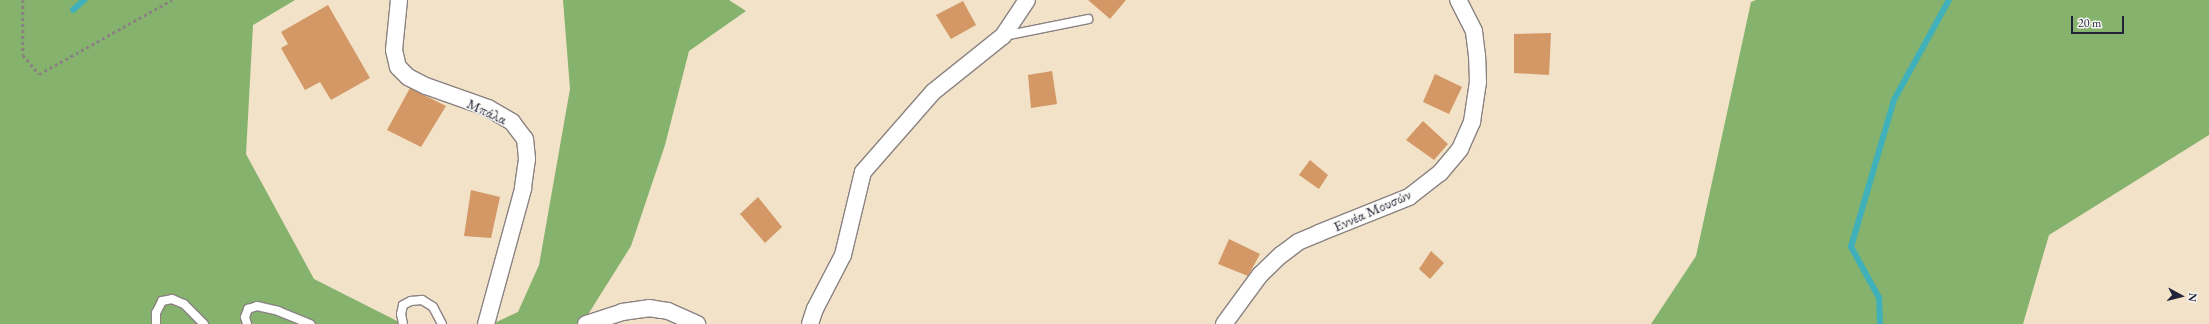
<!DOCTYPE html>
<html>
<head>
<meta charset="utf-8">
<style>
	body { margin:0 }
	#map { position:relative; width:2209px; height:324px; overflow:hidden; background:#f2e2c8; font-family:"EB Garamond",serif }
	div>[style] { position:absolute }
	.forest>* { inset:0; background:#85b26c }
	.stream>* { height:5.5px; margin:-2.75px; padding:0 2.75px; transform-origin:2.75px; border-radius:2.75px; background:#40b0bb }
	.building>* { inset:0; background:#d39866 }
	.path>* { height:2.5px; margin-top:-1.25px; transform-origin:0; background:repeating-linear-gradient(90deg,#8a8282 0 3px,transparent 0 6px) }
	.roads { filter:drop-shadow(1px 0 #8a8282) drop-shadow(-1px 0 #8a8282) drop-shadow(0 1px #8a8282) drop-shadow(0 -1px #8a8282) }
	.lane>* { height:8px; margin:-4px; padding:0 4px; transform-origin:4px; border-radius:4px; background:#fff }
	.street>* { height:16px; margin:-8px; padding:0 8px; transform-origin:8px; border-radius:8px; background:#fff }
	span { translate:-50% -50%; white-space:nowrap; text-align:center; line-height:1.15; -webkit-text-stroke:3px #f6f6f2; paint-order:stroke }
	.street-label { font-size:15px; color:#22223b }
	.north { position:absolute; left:2161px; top:276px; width:40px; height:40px; -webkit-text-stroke:3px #f6f6f2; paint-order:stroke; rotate:97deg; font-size:11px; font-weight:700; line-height:16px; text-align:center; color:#22223b }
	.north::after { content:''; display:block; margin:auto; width:14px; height:18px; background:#22223b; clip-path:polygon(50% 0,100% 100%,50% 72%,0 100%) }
	.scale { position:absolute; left:2071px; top:16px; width:53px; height:18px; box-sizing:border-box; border:2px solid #22223b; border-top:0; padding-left:5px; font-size:12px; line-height:14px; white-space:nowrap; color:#22223b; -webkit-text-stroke:3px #f6f6f2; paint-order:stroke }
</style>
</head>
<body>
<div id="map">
	<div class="forest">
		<div style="clip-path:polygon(0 0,295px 0,253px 25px,246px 154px,314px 279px,403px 324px,0 324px)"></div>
		<div style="clip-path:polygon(563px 0,729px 0,746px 11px,689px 51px,665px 145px,631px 246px,582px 324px,492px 324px,518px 312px,539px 265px,570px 89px)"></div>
		<div style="clip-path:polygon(1756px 0,2209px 0,2209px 135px,2049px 235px,2023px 324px,1651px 324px,1696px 256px,1751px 2px)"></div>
	</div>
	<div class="stream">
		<div style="left:73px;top:10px;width:15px;rotate:-42deg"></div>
		<div style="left:1880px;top:324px;width:26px;rotate:-92deg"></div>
		<div style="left:1879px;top:298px;width:58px;rotate:-118.8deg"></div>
		<div style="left:1851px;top:247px;width:153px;rotate:-73.7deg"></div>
		<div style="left:1894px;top:100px;width:114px;rotate:-61.2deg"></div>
	</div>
	<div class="building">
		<div style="clip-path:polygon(1088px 0,1126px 0,1110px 19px)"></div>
		<div style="clip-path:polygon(963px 1px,976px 25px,951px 39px,936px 15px)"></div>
		<div style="clip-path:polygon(328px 5px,370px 78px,331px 100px,320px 82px,305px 90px,281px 48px,288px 44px,281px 32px)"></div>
		<div style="clip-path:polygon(1551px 33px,1549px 75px,1514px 73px,1514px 34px)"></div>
		<div style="clip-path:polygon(1052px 71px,1057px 104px,1031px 108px,1028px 75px)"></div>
		<div style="clip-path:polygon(1435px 74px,1462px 87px,1449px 114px,1423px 102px)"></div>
		<div style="clip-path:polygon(410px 88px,446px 106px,421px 147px,387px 130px)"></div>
		<div style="clip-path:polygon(1423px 121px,1448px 144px,1434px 160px,1406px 140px)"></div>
		<div style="clip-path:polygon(1310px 160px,1328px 175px,1319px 189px,1299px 175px)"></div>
		<div style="clip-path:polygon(471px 190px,500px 197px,491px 238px,464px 236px)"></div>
		<div style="clip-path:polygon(758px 197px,782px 227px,765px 243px,740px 214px)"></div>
		<div style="clip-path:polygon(1229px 239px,1260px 254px,1248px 276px,1218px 264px)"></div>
		<div style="clip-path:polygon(1431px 251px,1444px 263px,1430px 279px,1419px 269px)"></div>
	</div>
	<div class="path">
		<div style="left:23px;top:0;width:55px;rotate:90deg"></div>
		<div style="left:23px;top:55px;width:25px;rotate:50deg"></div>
		<div style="left:39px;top:74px;width:152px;rotate:-29.1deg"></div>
	</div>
	<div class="roads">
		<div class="lane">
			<div style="left:1004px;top:36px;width:86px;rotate:-11.4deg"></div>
			<div style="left:156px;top:324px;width:11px;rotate:-90deg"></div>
			<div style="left:156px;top:313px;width:13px;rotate:-63deg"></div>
			<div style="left:162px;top:301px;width:10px;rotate:-11deg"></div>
			<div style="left:172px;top:299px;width:13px;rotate:23deg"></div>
			<div style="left:184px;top:304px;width:28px;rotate:45deg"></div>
			<div style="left:247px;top:324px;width:7px;rotate:-106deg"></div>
			<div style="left:245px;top:317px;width:9px;rotate:-69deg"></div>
			<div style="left:248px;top:309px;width:9px;rotate:-18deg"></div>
			<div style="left:257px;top:306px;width:22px;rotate:13deg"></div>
			<div style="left:278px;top:311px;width:35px;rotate:22deg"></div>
			<div style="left:403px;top:324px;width:10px;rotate:-101deg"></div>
			<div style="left:401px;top:314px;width:9px;rotate:-77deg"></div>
			<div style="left:403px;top:305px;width:9px;rotate:-27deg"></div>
			<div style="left:411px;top:301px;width:11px;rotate:-5deg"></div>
			<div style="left:422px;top:300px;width:13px;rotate:32deg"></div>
			<div style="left:433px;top:307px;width:19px;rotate:62deg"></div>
		</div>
		<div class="street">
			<div style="left:399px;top:0;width:50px;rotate:95.7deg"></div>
			<div style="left:394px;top:50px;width:17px;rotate:77deg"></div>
			<div style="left:398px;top:67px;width:14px;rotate:45deg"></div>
			<div style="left:408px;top:77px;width:20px;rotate:27deg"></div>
			<div style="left:426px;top:86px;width:66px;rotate:19.5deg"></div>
			<div style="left:488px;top:108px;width:28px;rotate:30deg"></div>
			<div style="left:512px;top:122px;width:21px;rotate:53deg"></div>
			<div style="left:525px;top:139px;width:20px;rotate:84deg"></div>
			<div style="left:527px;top:159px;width:30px;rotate:98deg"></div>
			<div style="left:523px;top:189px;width:140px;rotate:105.3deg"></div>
			<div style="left:586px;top:324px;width:38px;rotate:-18deg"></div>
			<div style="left:622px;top:312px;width:27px;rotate:-8deg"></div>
			<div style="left:649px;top:308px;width:19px;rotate:9deg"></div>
			<div style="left:668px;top:311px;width:32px;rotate:24deg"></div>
			<div style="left:810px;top:324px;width:16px;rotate:-72deg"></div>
			<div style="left:815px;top:309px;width:61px;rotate:-62.6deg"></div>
			<div style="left:843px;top:255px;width:85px;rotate:-76.5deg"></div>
			<div style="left:863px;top:172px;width:106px;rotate:-48.8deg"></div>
			<div style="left:933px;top:92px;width:90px;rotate:-38.7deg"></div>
			<div style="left:1003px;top:36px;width:43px;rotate:-56.3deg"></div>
			<div style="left:1224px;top:324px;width:61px;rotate:-53.7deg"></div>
			<div style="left:1260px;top:275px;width:29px;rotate:-44deg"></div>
			<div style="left:1281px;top:255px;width:21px;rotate:-37deg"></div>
			<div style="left:1298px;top:242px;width:23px;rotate:-23deg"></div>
			<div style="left:1319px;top:233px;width:97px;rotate:-21.8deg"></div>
			<div style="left:1409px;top:197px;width:39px;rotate:-38deg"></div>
			<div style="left:1440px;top:173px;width:31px;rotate:-50deg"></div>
			<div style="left:1460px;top:149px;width:30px;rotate:-66deg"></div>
			<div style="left:1472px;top:122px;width:40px;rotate:-81.5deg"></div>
			<div style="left:1478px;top:82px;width:26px;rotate:-92deg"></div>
			<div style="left:1477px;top:56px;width:25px;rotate:-97deg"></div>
			<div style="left:1474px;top:31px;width:35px;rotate:-117deg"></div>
		</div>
	</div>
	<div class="street-label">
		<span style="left:487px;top:111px;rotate:25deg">Μπάλα</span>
		<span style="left:1372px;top:210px;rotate:-24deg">Εννέα Μουσών</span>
	</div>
	<div class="north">N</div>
	<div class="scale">20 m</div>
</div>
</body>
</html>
